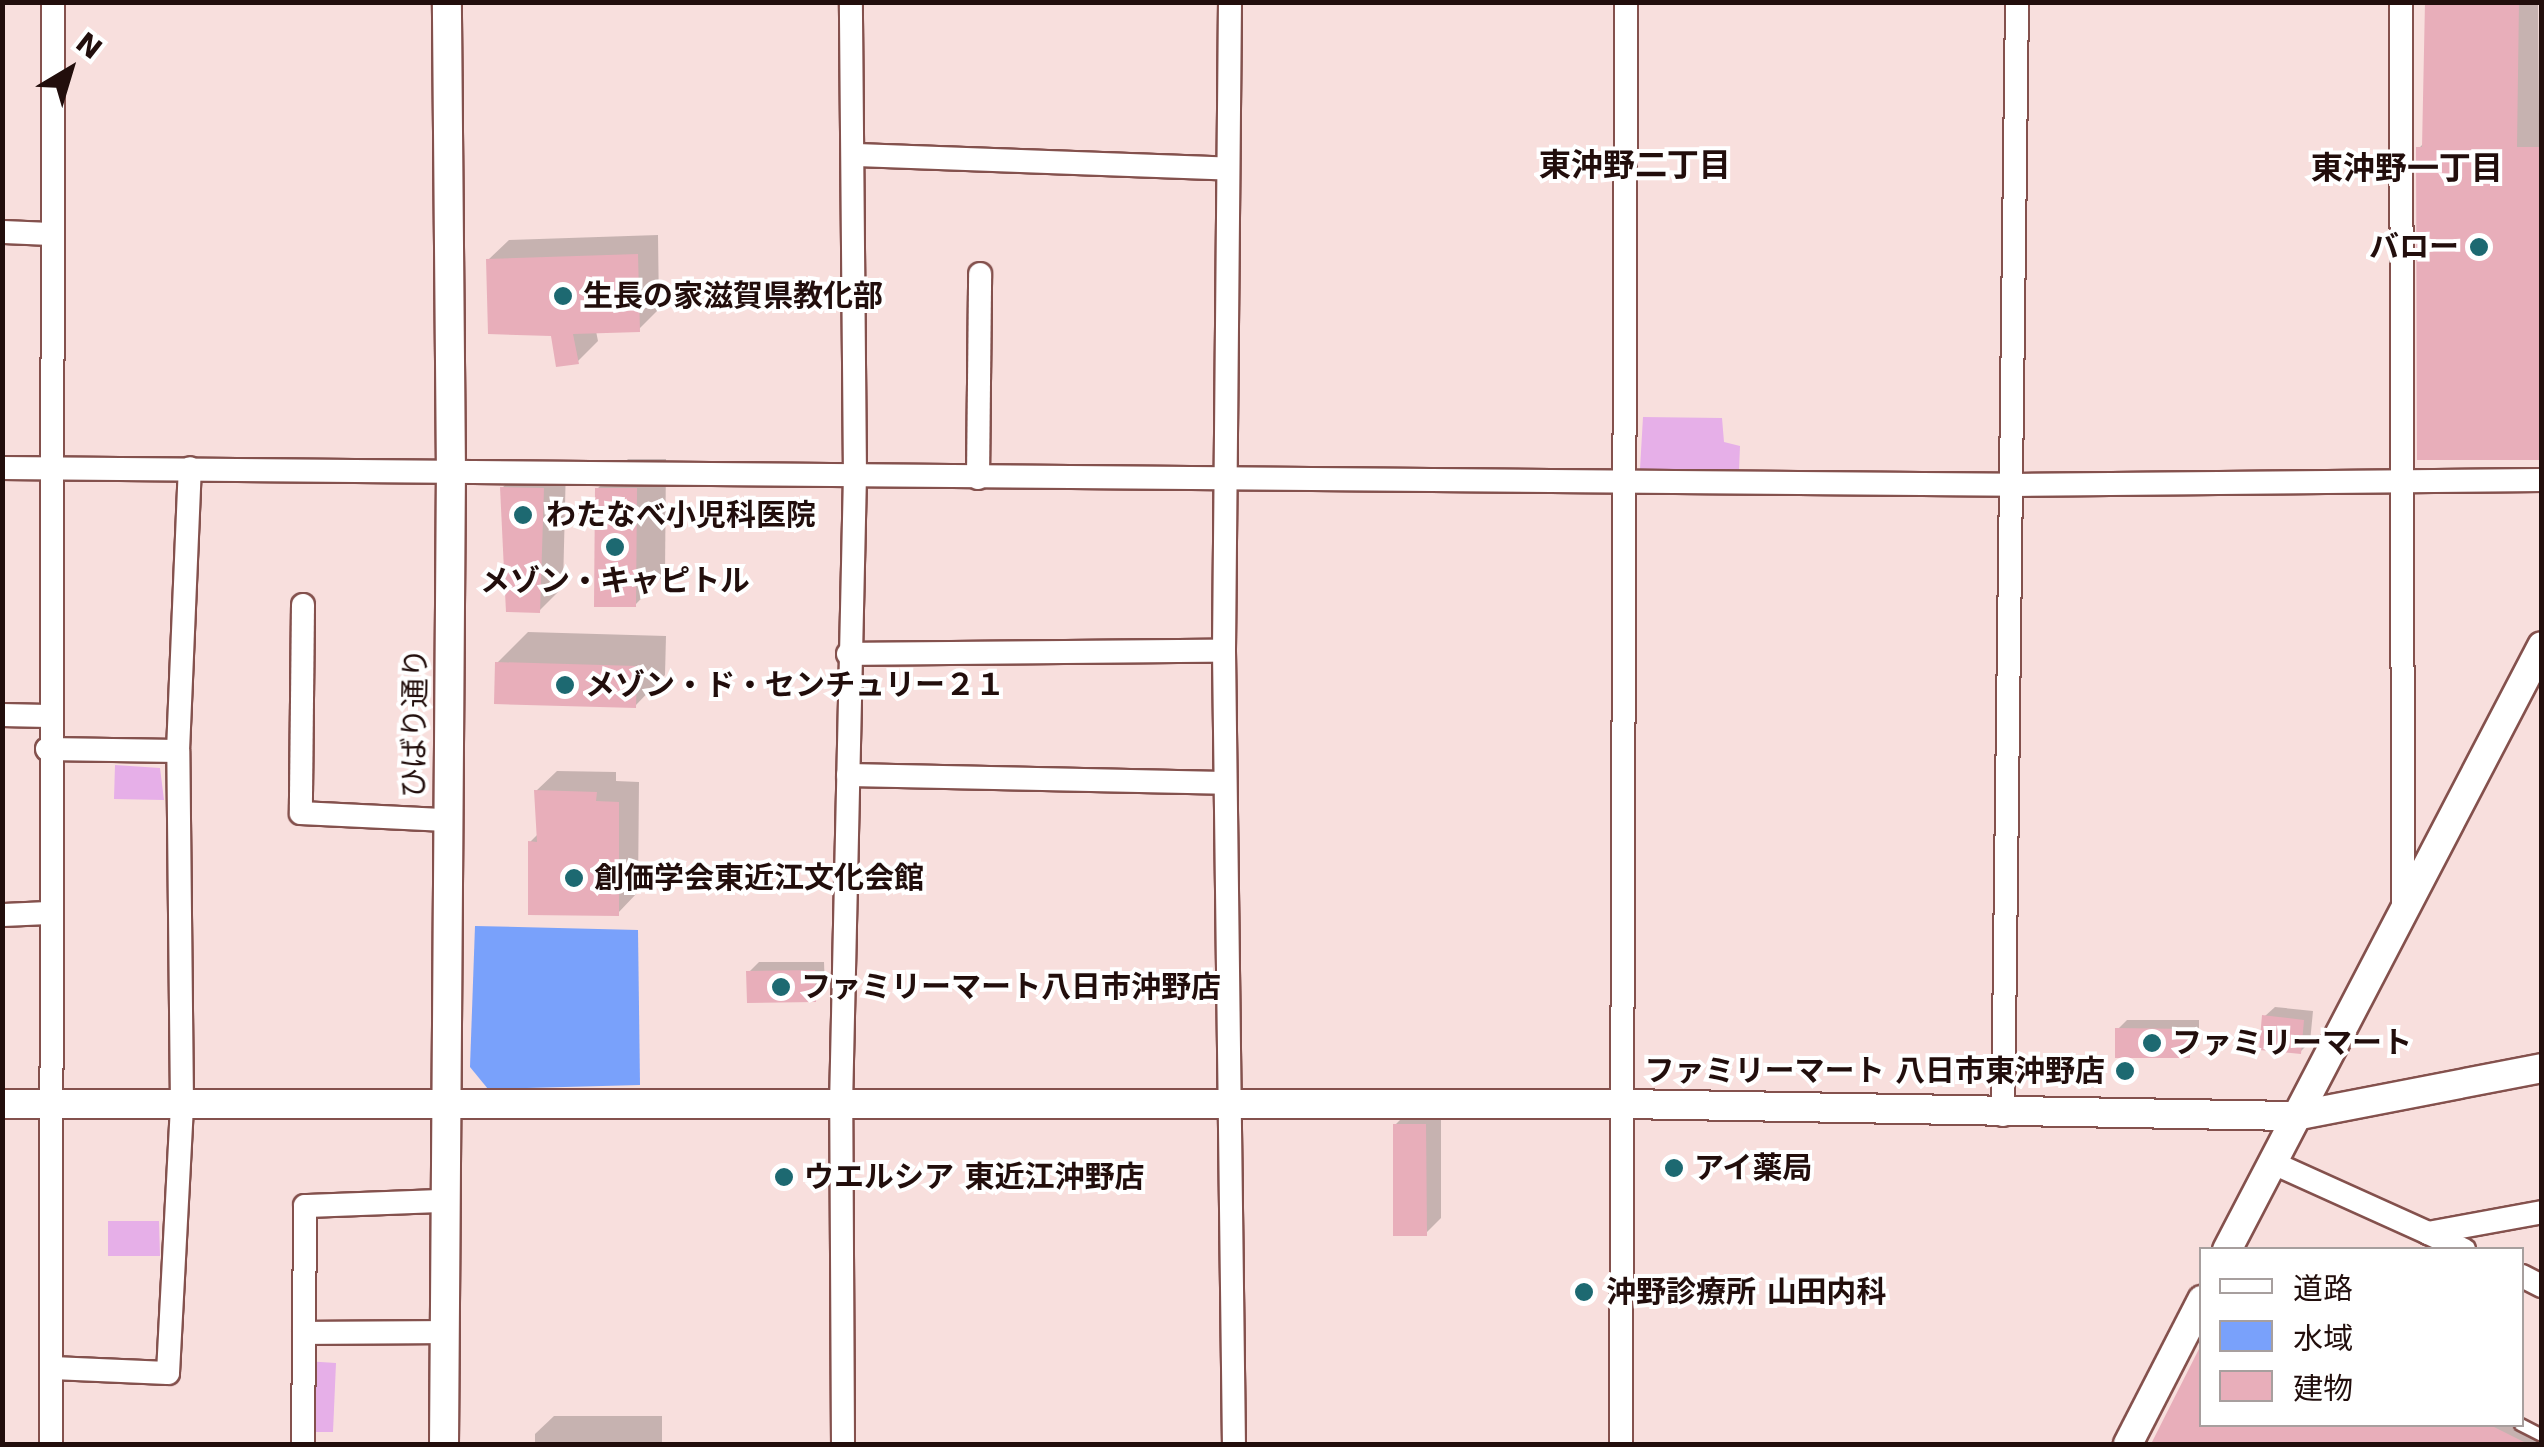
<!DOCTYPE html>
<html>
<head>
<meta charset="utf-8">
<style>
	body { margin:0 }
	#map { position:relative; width:2544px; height:1447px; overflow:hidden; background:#f8dfdd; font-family:"DejaVu Sans","Noto Sans JP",sans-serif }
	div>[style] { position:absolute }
	.green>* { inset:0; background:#e6afe8 }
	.water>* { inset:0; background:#79a1fb }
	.shadow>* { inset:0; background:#0003 }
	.building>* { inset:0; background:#e8aeba }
	.roads { filter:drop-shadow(2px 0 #84514d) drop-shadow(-2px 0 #84514d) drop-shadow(0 2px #84514d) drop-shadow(0 -2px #84514d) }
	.service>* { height:11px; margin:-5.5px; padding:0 5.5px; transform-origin:5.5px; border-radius:5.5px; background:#fff }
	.minor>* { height:22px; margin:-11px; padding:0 11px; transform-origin:11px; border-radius:11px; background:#fff }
	.tertiary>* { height:28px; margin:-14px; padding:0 14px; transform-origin:14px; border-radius:14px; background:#fff }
	.dots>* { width:28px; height:28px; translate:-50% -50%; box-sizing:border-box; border:5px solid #fff; border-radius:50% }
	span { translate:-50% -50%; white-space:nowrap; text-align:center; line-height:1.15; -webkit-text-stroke:8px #fff; paint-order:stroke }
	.poi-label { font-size:30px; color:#220e0c; font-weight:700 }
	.right { translate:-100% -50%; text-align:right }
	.left { translate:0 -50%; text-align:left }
	.street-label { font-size:30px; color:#220e0c }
	.neighbourhood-label { font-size:32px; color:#220e0c; font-weight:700 }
	.frame { position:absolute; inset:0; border:5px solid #220e0c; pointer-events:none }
	.legend { position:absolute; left:2199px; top:1247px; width:325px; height:180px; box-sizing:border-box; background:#fff; border:2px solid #a79f9e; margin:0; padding:12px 18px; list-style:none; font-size:30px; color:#220e0c }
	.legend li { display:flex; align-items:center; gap:20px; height:50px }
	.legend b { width:50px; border:2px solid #a79f9e }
	.north { position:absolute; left:20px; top:20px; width:100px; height:100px; -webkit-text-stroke:8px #fff; paint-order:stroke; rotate:38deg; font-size:28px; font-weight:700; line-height:40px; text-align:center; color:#220e0c }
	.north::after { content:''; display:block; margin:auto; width:35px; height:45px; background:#220e0c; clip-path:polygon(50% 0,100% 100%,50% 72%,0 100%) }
</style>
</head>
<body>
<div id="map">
	<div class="green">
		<div style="clip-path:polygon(1643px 417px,1722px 418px,1724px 442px,1740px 446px,1739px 471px,1640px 469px)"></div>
		<div style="clip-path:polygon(115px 765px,160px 768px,164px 800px,114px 799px)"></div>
		<div style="clip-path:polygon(108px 1221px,159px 1221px,160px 1256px,108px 1256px)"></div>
		<div style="clip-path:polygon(305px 1361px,336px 1363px,333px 1432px,308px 1432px)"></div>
	</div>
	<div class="water">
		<div style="clip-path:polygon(475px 926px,638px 930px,640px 1085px,488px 1089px,470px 1067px)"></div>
	</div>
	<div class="shadow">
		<div style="clip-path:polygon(2428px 2px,2538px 2px,2542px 454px,2419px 148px,2425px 142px)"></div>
		<div style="clip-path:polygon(658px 235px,659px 309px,639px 329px,596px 331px,598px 341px,578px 361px,488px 260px,509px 240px)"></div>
		<div style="clip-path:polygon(628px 459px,666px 459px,665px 574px,635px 605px,597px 489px)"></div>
		<div style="clip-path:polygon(526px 465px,566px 465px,563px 587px,539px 611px,502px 488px)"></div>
		<div style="clip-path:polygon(528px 632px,666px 636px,665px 675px,635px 706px,497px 663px)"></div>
		<div style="clip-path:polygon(557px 771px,616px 772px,616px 781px,639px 782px,638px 892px,618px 913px,530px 842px,539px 833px,536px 791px)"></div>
		<div style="clip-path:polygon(759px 962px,824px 962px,825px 990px,815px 999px,749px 972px)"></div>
		<div style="clip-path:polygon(2275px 1007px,2313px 1011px,2310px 1042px,2300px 1052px,2265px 1016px)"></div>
		<div style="clip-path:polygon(2127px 1020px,2199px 1020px,2199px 1046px,2189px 1056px,2118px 1029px)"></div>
		<div style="clip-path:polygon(1411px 1109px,1441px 1109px,1441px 1218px,1426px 1233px,1395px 1125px)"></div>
		<div style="clip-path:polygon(2202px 1348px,2202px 1424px,2522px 1424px,2542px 1429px,2542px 1444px,2154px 1444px)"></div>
		<div style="clip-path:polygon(554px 1416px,662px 1416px,662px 1444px,535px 1444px,535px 1434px)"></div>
	</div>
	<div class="building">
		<div style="clip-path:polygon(2425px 2px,2519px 2px,2517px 147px,2542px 147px,2542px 460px,2417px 460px,2416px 147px,2422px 147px)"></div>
		<div style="clip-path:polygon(638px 254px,640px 332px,573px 334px,579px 364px,556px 367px,551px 336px,488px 334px,486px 259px)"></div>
		<div style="clip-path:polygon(500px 487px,544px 488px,540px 613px,506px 612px)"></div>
		<div style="clip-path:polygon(595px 488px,637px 488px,636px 607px,594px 607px)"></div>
		<div style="clip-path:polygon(495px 662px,637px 666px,636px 708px,494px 704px)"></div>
		<div style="clip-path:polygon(534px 790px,597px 792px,596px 801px,619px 802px,619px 916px,528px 915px,528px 841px,537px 842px)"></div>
		<div style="clip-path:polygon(815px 970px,816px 1002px,747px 1003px,746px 971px)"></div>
		<div style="clip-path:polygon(2262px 1015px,2304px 1020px,2301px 1054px,2259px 1050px)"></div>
		<div style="clip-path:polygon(2115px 1028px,2190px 1029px,2190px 1058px,2115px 1058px)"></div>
		<div style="clip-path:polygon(1393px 1124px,1426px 1124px,1427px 1236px,1393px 1236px)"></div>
		<div style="clip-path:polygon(2202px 1343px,2202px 1424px,2488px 1424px,2528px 1444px,2151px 1444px)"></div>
	</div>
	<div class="roads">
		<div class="service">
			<div style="left:2520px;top:1424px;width:25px;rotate:27deg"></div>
		</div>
		<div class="minor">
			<div style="left:1230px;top:2px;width:649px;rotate:90.53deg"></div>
			<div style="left:1224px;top:651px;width:793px;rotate:89.28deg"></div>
			<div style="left:2401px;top:2px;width:901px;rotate:89.87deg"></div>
			<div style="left:854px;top:155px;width:374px;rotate:2.1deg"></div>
			<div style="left:2px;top:232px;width:49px;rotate:2.3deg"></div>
			<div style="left:2px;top:468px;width:2013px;rotate:0.48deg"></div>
			<div style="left:2015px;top:485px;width:527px;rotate:-0.54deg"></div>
			<div style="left:978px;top:478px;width:204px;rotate:-89.4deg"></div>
			<div style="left:303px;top:605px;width:208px;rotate:90.6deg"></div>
			<div style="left:301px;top:813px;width:145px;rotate:2.8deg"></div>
			<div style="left:848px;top:654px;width:376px;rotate:-0.5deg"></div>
			<div style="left:2px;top:715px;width:46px;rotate:1.2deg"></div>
			<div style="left:47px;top:749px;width:131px;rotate:0.9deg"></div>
			<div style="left:848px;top:775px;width:377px;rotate:1.2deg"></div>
			<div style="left:2px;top:915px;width:46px;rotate:-2.5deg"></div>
			<div style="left:2003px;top:1115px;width:1113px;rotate:-89.28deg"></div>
			<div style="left:2271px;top:1162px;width:172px;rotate:24.3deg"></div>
			<div style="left:2428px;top:1233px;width:116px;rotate:-10.4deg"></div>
			<div style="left:2428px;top:1233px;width:40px;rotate:25deg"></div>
			<div style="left:2522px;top:1276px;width:22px;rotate:27deg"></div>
			<div style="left:304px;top:1333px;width:139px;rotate:-0.4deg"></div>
			<div style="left:52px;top:1368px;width:116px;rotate:2.5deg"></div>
			<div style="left:168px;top:1373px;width:268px;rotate:-87deg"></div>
			<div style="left:182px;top:1105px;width:354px;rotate:-90.6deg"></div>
			<div style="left:178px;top:751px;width:283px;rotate:-87.6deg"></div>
			<div style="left:51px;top:1444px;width:1442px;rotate:-89.92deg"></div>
			<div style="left:303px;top:1444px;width:238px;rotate:-89.5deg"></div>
			<div style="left:305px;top:1206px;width:137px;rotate:-2.1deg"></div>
			<div style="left:843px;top:1444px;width:338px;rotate:-90.3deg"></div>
			<div style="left:841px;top:1106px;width:630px;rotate:-88.73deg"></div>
			<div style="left:855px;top:476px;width:474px;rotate:-90.5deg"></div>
			<div style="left:1621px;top:1444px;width:1442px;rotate:-89.8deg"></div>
		</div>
		<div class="tertiary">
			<div style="left:2px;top:1104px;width:1623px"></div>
			<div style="left:1625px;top:1104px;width:670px;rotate:1.03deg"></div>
			<div style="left:2295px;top:1116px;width:252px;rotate:-11deg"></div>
			<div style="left:2227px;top:1250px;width:681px;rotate:-62.46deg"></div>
			<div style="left:444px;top:1444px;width:969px;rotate:-89.59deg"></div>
			<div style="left:451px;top:475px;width:473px;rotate:-90.5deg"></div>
			<div style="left:2128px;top:1444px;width:162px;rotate:-62.8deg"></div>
		</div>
	</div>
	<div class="dots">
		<div style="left:2479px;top:247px;background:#1d6971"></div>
		<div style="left:563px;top:296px;background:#1d6971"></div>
		<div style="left:523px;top:515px;background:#1d6971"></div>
		<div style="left:615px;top:547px;background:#1d6971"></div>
		<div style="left:565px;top:685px;background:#1d6971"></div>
		<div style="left:574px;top:878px;background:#1d6971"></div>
		<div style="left:781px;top:987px;background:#1d6971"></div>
		<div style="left:2152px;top:1043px;background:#1d6971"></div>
		<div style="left:2125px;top:1071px;background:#1d6971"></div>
		<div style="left:1674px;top:1168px;background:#1d6971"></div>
		<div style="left:784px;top:1177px;background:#1d6971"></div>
		<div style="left:1584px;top:1292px;background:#1d6971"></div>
	</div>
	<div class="poi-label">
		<span class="right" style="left:2459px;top:247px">バロー</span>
		<span class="left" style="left:583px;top:296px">生長の家滋賀県教化部</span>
		<span class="left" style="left:546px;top:515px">わたなべ小児科医院</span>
		<span style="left:615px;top:581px">メゾン・キャピトル</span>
		<span class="left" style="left:585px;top:685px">メゾン・ド・センチュリー２１</span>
		<span class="left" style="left:594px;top:878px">創価学会東近江文化会館</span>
		<span class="left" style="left:801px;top:987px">ファミリーマート八日市沖野店</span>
		<span class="left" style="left:2172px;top:1043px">ファミリーマート</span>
		<span class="right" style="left:2105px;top:1071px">ファミリーマート 八日市東沖野店</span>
		<span class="left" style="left:1694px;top:1168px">アイ薬局</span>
		<span class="left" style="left:804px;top:1177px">ウエルシア 東近江沖野店</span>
		<span class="left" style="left:1606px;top:1292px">沖野診療所 山田内科</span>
	</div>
	<div class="street-label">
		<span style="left:415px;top:723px;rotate:-89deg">ひばり通り</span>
	</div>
	<div class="neighbourhood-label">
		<span style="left:1635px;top:165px">東沖野二丁目</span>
		<span style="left:2407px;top:168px">東沖野一丁目</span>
	</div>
	<div class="frame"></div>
	<ul class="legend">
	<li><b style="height:12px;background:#fff"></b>道路</li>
	<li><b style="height:28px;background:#79a1fb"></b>水域</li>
	<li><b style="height:28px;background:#e8aeba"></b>建物</li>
	</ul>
	<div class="north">N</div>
</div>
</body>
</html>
